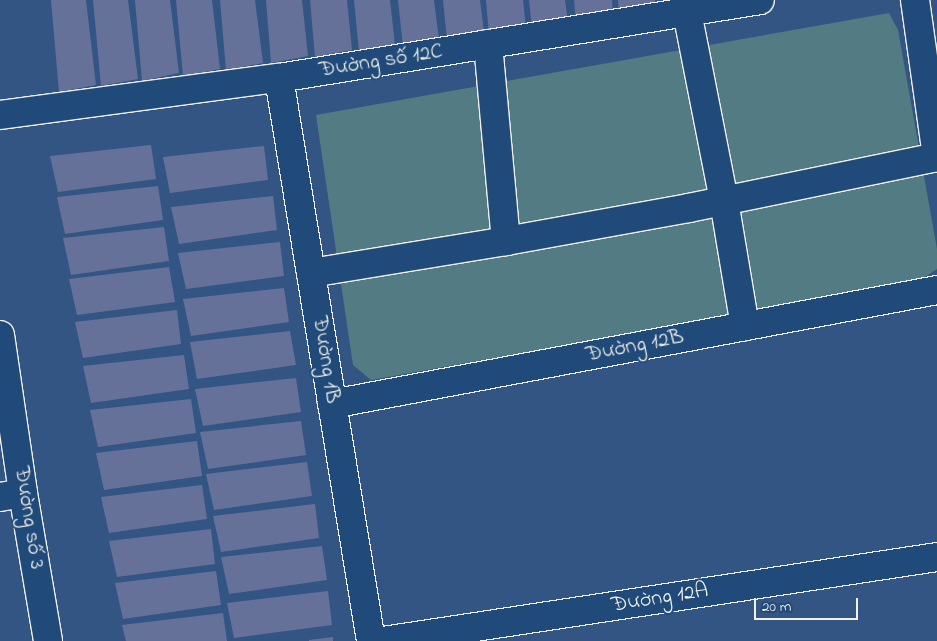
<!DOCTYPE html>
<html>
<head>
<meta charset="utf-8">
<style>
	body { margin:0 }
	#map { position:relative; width:937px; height:641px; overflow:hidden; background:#335583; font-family:"Indie Flower",sans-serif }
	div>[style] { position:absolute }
	.green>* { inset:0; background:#527b83 }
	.building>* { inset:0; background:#66719a }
	.roads { filter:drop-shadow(1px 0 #f4f1e8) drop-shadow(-1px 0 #f4f1e8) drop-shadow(0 1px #f4f1e8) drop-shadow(0 -1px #f4f1e8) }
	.minor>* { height:28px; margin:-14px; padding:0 14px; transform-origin:14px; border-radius:14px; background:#1f4a7a }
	span { translate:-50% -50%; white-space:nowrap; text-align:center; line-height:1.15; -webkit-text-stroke:4px #1f4a7a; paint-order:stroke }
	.street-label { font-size:22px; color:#f4f1e8 }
	.scale { position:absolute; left:754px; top:598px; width:104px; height:22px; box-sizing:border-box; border:2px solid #f4f1e8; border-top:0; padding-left:6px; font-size:15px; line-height:18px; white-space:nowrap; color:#f4f1e8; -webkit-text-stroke:4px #1f4a7a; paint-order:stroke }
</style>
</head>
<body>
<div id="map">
	<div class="green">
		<div style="clip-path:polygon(889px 13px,898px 30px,937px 249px,937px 269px,916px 283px,371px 380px,353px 365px,316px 115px)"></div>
	</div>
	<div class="building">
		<div style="clip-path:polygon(51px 0,86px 0,96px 85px,59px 92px)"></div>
		<div style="clip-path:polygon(93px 0,128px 0,138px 79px,101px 86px)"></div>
		<div style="clip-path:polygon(135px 0,170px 0,179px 73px,142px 81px)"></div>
		<div style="clip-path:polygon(176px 0,212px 0,220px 69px,183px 76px)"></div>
		<div style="clip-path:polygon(220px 0,255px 0,263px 63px,226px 70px)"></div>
		<div style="clip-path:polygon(266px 0,302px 0,308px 56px,271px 63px)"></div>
		<div style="clip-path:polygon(310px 0,347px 0,352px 50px,315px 57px)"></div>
		<div style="clip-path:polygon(354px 0,390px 0,395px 45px,359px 52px)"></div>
		<div style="clip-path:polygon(398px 0,434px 0,439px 40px,403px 47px)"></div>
		<div style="clip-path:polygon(443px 0,480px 0,484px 32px,447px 40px)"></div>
		<div style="clip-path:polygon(486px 0,523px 0,526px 28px,489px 35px)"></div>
		<div style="clip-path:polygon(529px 0,565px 0,568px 22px,532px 29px)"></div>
		<div style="clip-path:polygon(574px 0,612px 0,613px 16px,576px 23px)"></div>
		<div style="clip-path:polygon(618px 0,655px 0,656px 10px,619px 17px)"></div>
		<div style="clip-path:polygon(151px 145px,156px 179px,58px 192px,50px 156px)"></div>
		<div style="clip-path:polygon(264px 146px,268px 180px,170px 193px,163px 157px)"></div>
		<div style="clip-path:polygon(158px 186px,163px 220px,65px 234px,57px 197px)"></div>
		<div style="clip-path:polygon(273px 196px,277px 230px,179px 244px,171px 207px)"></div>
		<div style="clip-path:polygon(164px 227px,169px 261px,71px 275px,63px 238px)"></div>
		<div style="clip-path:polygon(280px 242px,284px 276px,186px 289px,178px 253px)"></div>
		<div style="clip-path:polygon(169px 267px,175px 302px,77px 315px,69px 279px)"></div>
		<div style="clip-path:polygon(284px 288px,289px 322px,191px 336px,183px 299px)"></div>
		<div style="clip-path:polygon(177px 310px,181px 344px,83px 358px,75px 322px)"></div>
		<div style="clip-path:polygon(290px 331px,296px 365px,197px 379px,190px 342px)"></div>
		<div style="clip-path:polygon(184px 355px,189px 389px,91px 403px,83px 366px)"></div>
		<div style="clip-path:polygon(296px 378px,301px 412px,203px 426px,195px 389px)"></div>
		<div style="clip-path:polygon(191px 399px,196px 433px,98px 447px,90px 410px)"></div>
		<div style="clip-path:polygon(301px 421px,306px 455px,208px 469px,200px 432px)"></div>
		<div style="clip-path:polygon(197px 441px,202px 476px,104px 490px,96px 453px)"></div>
		<div style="clip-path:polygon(307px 462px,312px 496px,214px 510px,206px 474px)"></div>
		<div style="clip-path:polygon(202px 485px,207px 519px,109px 533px,101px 497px)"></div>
		<div style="clip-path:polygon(315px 504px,319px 538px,221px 552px,213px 516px)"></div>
		<div style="clip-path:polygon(211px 529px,215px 564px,117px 577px,109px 541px)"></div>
		<div style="clip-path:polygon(322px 546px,327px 580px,229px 594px,221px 557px)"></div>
		<div style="clip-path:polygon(216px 571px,221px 605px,123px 619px,115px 583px)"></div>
		<div style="clip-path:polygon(328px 591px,332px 625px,234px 638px,227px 603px)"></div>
		<div style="clip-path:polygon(223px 613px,227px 641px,126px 641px,122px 625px)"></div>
		<div style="clip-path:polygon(333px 637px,333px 641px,309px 641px,309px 640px)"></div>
	</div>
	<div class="roads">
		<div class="minor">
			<div style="left:915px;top:0;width:159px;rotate:82deg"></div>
			<div style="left:687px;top:12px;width:193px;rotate:78.9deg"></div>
			<div style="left:724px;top:201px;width:127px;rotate:80.5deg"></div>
			<div style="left:488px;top:44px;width:198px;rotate:84.8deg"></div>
			<div style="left:279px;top:78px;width:570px;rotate:80.72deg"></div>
			<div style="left:0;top:115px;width:281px;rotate:-7.6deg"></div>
			<div style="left:279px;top:78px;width:487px;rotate:-9.2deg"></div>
			<div style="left:311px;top:273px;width:198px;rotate:-9.3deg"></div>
			<div style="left:506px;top:241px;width:186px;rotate:-10.2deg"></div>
			<div style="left:689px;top:208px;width:253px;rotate:-11.6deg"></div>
			<div style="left:0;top:335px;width:160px;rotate:81.7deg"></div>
			<div style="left:23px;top:493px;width:150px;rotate:80.4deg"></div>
			<div style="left:332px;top:404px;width:616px;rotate:-10.67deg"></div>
			<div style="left:0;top:497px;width:23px;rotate:-10deg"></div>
			<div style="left:383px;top:641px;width:560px;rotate:-8.62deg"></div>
		</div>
	</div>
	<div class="street-label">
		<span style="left:381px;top:62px;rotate:-9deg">Đường số 12C</span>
		<span style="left:635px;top:347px;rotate:-11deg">Đường 12B</span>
		<span style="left:325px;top:360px;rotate:81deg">Đường 1B</span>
		<span style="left:28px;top:518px;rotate:81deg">Đường số 3</span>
		<span style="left:660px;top:599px;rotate:-9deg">Đường 12A</span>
	</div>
	<div class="scale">20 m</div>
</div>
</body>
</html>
